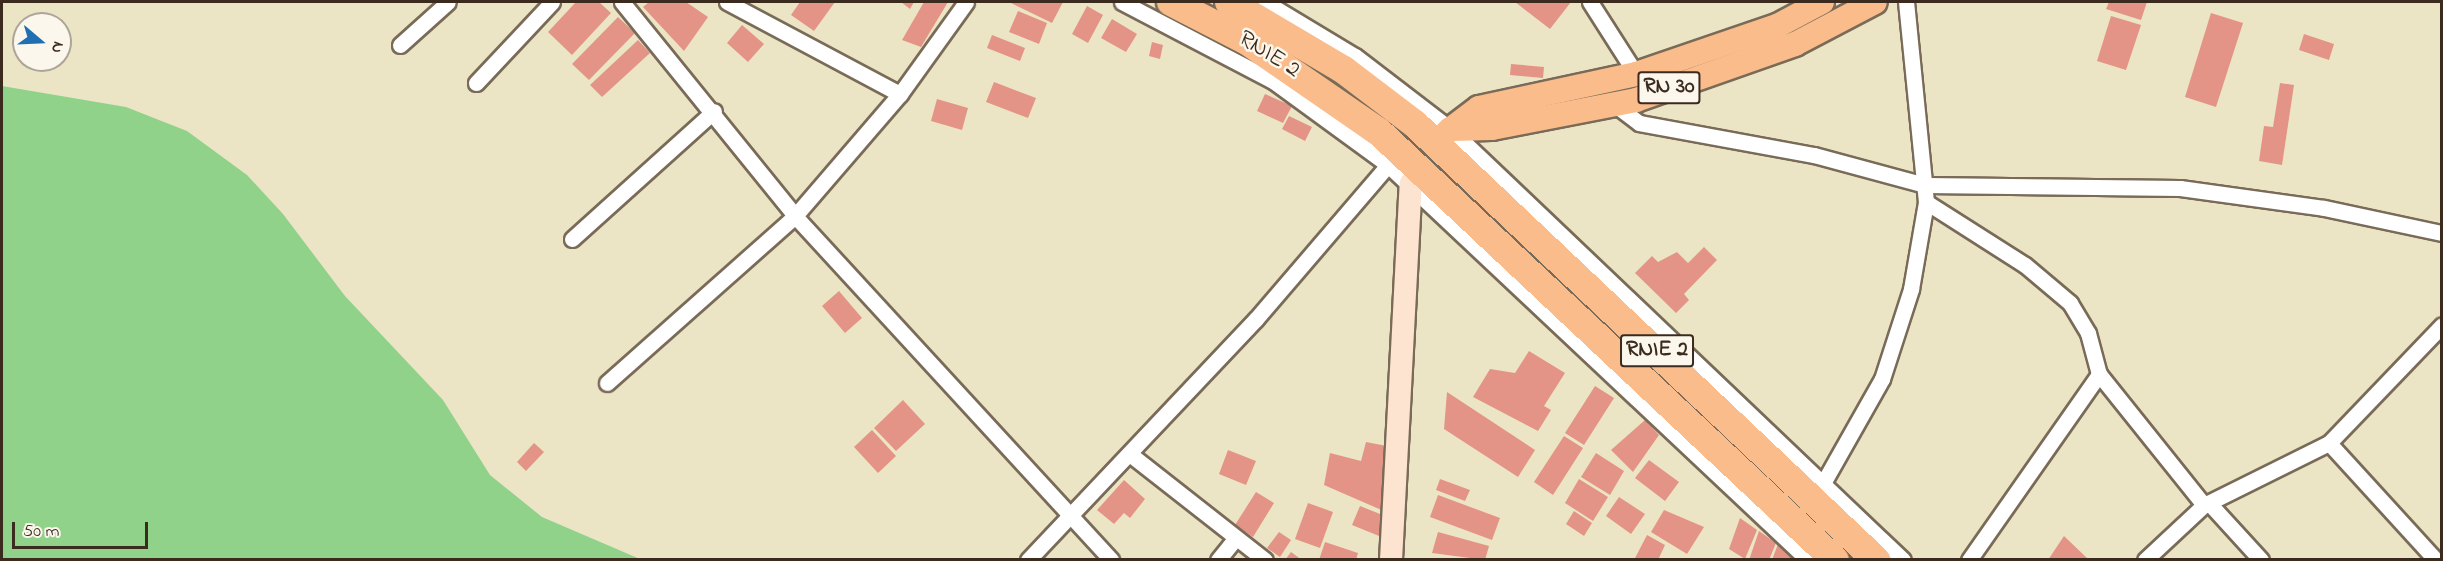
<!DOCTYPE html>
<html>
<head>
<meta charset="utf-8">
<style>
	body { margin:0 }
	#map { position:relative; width:2443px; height:561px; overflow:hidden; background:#ece5c5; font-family:"Indie Flower",sans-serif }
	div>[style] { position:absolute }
	.green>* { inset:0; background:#91d28a }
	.building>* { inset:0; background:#e39486 }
	.roads { filter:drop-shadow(2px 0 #796b58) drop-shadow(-2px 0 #796b58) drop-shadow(0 2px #796b58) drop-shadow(0 -2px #796b58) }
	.street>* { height:15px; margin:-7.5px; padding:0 7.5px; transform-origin:7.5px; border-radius:7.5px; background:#fff }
	.secondary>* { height:22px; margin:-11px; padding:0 11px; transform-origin:11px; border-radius:11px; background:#fde4d1 }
	.primary>* { height:24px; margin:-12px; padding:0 12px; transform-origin:12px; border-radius:12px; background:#fabc8b }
	.highway>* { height:28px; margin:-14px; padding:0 14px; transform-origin:14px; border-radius:14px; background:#fabc8b }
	span { translate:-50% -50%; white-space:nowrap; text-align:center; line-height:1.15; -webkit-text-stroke:5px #fbf7ec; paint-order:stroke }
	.shield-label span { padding:2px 4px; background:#fbf7ec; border:2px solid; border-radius:4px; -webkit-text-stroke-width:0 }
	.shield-label { font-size:22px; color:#3b2a1e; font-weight:700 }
	.street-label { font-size:24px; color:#3b2a1e }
	.frame { position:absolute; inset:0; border:3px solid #3b2a1e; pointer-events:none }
	.north { position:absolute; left:12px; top:12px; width:60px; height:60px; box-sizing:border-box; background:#fbf7ec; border:2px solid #aea59a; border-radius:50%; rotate:109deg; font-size:16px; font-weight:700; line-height:24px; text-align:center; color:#3b2a1e }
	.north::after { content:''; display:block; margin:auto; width:21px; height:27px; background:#1f6fb2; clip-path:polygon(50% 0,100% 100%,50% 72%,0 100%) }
	.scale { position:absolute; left:12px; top:522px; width:136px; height:27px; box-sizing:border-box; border:3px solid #3b2a1e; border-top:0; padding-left:8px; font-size:18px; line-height:21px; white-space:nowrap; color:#3b2a1e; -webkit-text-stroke:4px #fbf7ec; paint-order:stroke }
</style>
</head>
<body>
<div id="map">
	<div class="green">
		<div style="clip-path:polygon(2px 86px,126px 107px,187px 131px,247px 175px,283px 214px,345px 296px,443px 400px,490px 475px,542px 517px,640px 559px,2px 559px)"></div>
	</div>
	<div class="building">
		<div style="clip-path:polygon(576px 2px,599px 2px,611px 13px,572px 55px,548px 32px)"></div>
		<div style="clip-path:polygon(649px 2px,686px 2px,708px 17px,684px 51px,643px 7px)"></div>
		<div style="clip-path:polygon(800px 2px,835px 2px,814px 31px,791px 15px)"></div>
		<div style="clip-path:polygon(901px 2px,914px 2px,910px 9px)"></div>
		<div style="clip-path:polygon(924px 2px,948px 2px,921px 47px,902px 40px)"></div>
		<div style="clip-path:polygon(1009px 2px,1063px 2px,1052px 23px)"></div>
		<div style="clip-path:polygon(1515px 2px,1571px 2px,1550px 29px)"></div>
		<div style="clip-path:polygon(2109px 2px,2147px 2px,2141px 20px,2106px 9px)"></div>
		<div style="clip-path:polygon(1087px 6px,1103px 15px,1088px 43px,1072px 34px)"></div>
		<div style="clip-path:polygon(1018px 11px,1047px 23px,1039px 44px,1009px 32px)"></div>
		<div style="clip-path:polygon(2211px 13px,2243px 23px,2216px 107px,2185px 97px)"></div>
		<div style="clip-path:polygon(2111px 16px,2141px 25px,2126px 70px,2097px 61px)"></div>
		<div style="clip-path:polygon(618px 17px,635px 33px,589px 80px,572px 64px)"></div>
		<div style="clip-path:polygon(1112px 19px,1137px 34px,1126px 52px,1101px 38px)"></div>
		<div style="clip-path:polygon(742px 25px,764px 44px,748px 62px,727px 43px)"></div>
		<div style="clip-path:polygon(2304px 34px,2334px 44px,2329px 60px,2299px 50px)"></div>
		<div style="clip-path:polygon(992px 35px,1025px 48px,1020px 61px,987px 48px)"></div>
		<div style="clip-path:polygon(638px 40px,650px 53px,602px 97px,590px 85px)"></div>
		<div style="clip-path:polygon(1152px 42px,1163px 45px,1160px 59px,1149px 56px)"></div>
		<div style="clip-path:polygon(1511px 64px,1544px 67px,1543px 78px,1510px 75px)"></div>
		<div style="clip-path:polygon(994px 82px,1036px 98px,1028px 118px,986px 102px)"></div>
		<div style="clip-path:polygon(2280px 83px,2294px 85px,2282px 165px,2259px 161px,2264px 126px,2273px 127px)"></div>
		<div style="clip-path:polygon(1265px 94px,1292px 106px,1283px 123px,1257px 111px)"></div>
		<div style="clip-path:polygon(937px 99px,968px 108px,962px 130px,931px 121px)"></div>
		<div style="clip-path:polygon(1289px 116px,1312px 127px,1305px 141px,1282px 129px)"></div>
		<div style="clip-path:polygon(1704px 247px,1717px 260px,1684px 294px,1689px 300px,1676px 313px,1635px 273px,1652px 256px,1658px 262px,1677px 252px,1688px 263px)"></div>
		<div style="clip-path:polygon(839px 291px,862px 318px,845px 333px,822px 306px)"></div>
		<div style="clip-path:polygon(1529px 351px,1565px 373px,1544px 406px,1551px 410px,1538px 431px,1473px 397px,1490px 369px,1515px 373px)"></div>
		<div style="clip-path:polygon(1595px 386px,1614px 398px,1584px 445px,1565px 433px)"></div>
		<div style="clip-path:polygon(1447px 392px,1535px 450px,1518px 477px,1444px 429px)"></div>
		<div style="clip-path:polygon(903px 400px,925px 424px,896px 451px,874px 428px)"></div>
		<div style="clip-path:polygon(1645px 420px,1659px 435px,1633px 472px,1611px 450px)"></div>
		<div style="clip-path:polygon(872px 430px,896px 456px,878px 473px,854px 447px)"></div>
		<div style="clip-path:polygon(1564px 436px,1583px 448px,1553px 495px,1534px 482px)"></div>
		<div style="clip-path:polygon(1366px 442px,1392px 447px,1386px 512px,1324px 485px,1330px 453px,1361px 461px)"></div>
		<div style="clip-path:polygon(534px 443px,544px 452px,526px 471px,517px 462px)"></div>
		<div style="clip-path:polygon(1228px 450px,1256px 461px,1246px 485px,1219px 474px)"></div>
		<div style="clip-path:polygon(1596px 453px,1624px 471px,1610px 495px,1581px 477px)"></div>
		<div style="clip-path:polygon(1649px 460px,1679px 482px,1665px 501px,1635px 478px)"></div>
		<div style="clip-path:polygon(1440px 479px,1470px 490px,1465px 501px,1436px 490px)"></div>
		<div style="clip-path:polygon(1579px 479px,1608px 497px,1593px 521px,1565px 503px)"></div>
		<div style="clip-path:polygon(1124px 480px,1145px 499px,1130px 518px,1124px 513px,1114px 524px,1097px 510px)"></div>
		<div style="clip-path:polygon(1256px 492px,1274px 503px,1253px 537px,1235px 525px)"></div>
		<div style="clip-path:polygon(1438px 495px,1500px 518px,1492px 540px,1430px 517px)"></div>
		<div style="clip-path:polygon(1619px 497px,1645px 514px,1631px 534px,1606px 516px)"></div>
		<div style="clip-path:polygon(1308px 503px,1333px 512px,1320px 548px,1295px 539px)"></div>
		<div style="clip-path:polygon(1360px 506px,1385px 516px,1384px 538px,1352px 525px)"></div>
		<div style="clip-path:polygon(1664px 510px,1704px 527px,1687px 554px,1651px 532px)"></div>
		<div style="clip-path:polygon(1574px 511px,1592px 523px,1584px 536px,1566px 524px)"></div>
		<div style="clip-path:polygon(1740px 518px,1757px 530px,1745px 559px,1729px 549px)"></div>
		<div style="clip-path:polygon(1759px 531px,1776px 543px,1769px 560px,1749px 560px)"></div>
		<div style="clip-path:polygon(1279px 532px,1291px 540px,1280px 557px,1267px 548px)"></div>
		<div style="clip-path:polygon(1438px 532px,1489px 546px,1485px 560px,1432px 553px)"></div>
		<div style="clip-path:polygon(1647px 535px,1665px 545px,1658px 560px,1634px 560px)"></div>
		<div style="clip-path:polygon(2064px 536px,2089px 560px,2048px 560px)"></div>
		<div style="clip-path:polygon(1325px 542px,1358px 553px,1356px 560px,1319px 560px)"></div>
		<div style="clip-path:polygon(1778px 544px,1794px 556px,1793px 560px,1772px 560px)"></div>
		<div style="clip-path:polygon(1291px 552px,1302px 560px,1285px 560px)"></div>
	</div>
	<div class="roads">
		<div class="street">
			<div style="left:622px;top:2px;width:275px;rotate:51deg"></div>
			<div style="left:795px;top:216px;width:467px;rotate:47.4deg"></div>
			<div style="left:727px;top:2px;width:196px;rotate:28deg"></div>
			<div style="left:1122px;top:2px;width:170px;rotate:27.6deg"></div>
			<div style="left:1273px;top:81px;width:142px;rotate:36.1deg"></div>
			<div style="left:1388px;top:165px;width:577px;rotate:43.24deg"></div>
			<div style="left:1265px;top:2px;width:105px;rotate:31deg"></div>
			<div style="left:1355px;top:56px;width:120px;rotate:37.5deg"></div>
			<div style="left:1450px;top:129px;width:625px;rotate:43.57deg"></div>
			<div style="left:1590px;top:2px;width:85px;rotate:57.4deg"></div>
			<div style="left:400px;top:45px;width:64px;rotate:-41.9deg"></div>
			<div style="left:476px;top:83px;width:111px;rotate:-46.8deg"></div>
			<div style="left:1614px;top:104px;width:31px;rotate:37deg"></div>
			<div style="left:1639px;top:123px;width:178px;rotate:10.4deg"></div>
			<div style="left:1814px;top:155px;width:115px;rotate:15.1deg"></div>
			<div style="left:1925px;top:185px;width:255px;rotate:0.7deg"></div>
			<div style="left:2180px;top:188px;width:145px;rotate:7.9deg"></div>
			<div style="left:2324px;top:208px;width:121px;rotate:12deg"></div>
			<div style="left:1926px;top:202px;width:117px;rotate:32.5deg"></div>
			<div style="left:2025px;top:265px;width:59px;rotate:40.2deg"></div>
			<div style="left:2070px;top:303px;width:35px;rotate:59deg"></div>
			<div style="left:2088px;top:333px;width:42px;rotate:75deg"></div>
			<div style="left:2099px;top:374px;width:168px;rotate:51.3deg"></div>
			<div style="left:572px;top:239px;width:191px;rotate:-42deg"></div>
			<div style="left:607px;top:383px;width:251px;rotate:-41.6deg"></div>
			<div style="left:795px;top:216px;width:161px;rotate:-49.3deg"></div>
			<div style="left:900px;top:94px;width:113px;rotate:-54.3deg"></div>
			<div style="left:2329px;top:443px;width:159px;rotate:47.6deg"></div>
			<div style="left:1131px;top:455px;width:170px;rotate:38.1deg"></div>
			<div style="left:1822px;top:485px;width:122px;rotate:-60.5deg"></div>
			<div style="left:1882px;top:379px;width:95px;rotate:-72.1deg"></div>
			<div style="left:1911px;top:289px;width:88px;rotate:-80.2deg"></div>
			<div style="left:1926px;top:202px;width:201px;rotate:-95.7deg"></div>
			<div style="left:2209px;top:503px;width:77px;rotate:47.6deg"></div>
			<div style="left:1028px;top:560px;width:332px;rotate:-46.6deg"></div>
			<div style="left:1256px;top:319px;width:203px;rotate:-49.4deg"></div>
			<div style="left:1218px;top:560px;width:26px;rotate:-51deg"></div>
			<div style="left:1969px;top:560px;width:227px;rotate:-55deg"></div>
			<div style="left:2145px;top:560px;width:81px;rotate:-43deg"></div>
			<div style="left:2204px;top:505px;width:140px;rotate:-26.4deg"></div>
			<div style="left:2329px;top:443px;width:163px;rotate:-46.2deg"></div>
		</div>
		<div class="secondary">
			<div style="left:1391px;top:560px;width:377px;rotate:-87deg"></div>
			<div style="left:1411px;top:184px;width:18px;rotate:-61deg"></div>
		</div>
		<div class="primary">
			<div style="left:1450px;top:129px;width:42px;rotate:-1.4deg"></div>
			<div style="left:1492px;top:128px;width:147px;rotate:-11deg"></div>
			<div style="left:1636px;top:100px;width:169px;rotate:-19.4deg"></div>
			<div style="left:1795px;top:44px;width:90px;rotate:-27.7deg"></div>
			<div style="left:1447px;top:132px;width:40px;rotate:-37deg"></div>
			<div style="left:1479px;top:108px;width:161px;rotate:-12.2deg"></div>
			<div style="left:1636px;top:74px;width:149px;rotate:-18.8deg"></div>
			<div style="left:1777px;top:26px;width:51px;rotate:-28.1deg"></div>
		</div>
		<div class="highway">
			<div style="left:1171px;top:2px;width:85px;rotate:27.2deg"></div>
			<div style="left:1247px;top:41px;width:160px;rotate:34.6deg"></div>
			<div style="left:1379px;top:132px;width:625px;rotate:43.19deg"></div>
			<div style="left:1229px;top:2px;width:134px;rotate:30.6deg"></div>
			<div style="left:1344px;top:70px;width:89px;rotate:37.3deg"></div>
			<div style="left:1415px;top:124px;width:635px;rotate:43.4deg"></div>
		</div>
	</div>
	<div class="shield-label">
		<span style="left:1669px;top:88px">RN 30</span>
		<span style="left:1657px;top:351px">RNIE 2</span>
	</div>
	<div class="street-label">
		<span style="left:1269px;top:55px;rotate:32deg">RNIE 2</span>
	</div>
	<div class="frame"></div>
	<div class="north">N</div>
	<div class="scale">50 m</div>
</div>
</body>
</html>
